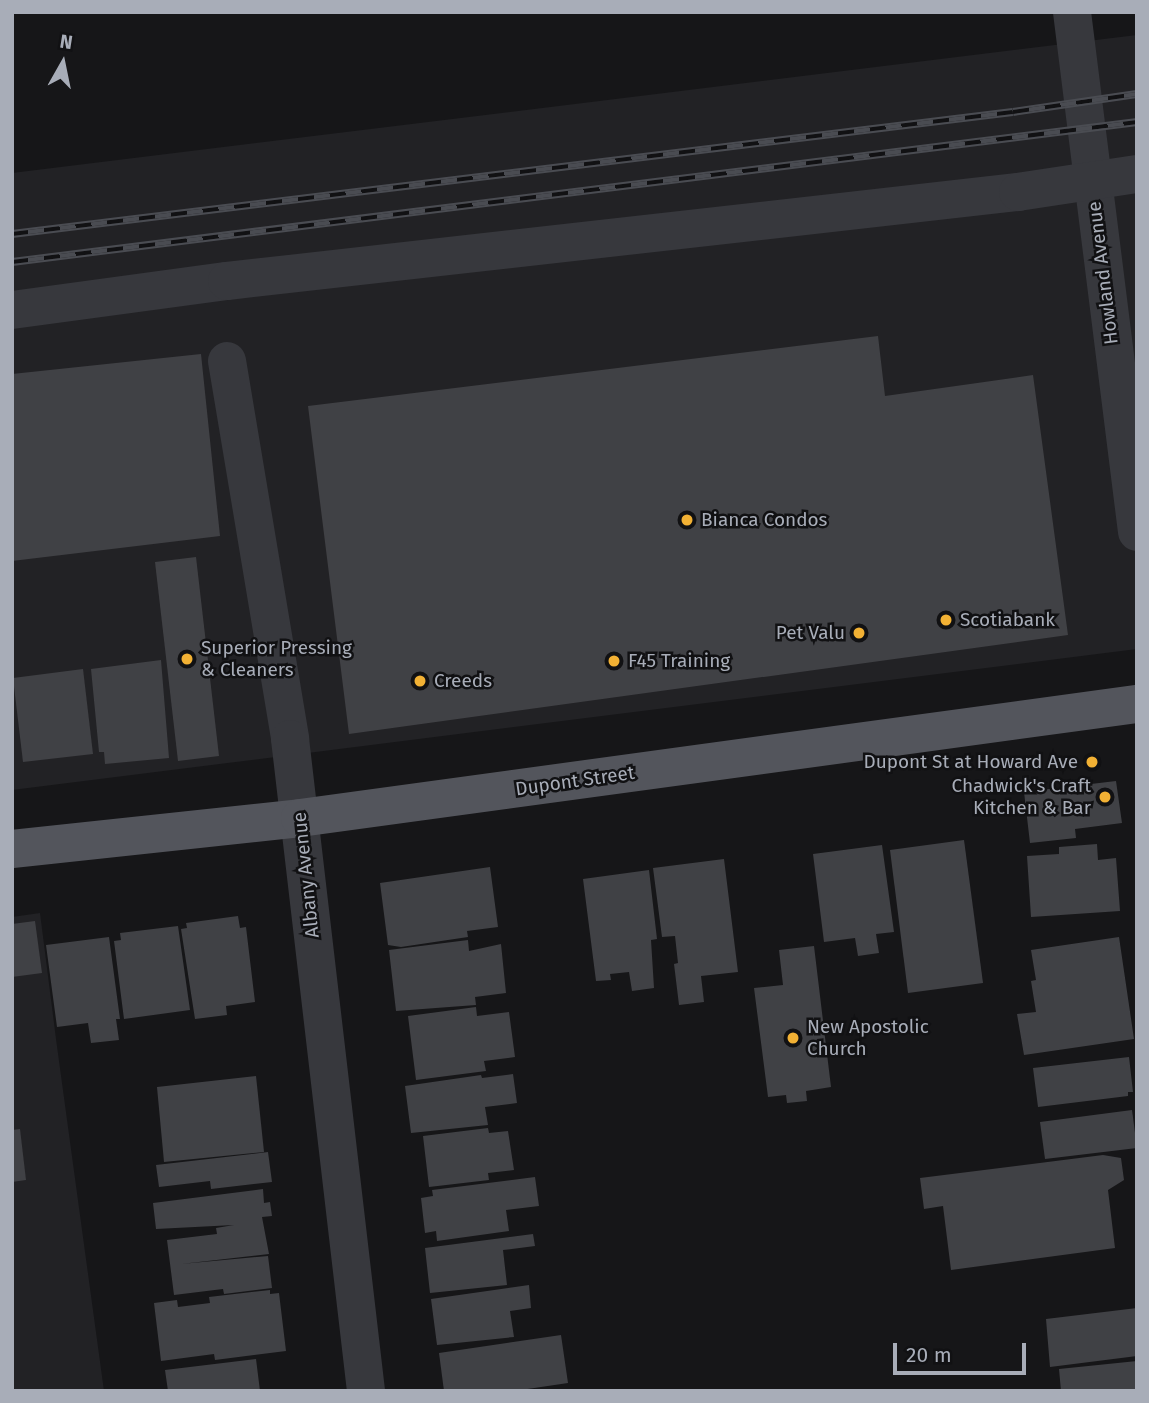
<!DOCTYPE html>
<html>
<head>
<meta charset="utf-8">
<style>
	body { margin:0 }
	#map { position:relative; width:1149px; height:1403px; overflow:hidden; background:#161618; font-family:"Fira Sans",sans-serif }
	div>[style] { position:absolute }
	.built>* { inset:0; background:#222225 }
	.building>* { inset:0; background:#404145 }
	.minor>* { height:38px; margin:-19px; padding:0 19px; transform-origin:19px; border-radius:19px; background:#37383d }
	.major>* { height:38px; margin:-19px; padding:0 19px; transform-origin:19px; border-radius:19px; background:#53555c }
	.rail>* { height:8px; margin-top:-4px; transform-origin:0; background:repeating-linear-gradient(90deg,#111113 0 16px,#4a4c52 0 32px); box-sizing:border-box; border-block:2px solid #4a4c52 }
	.minor-bridge>* { height:38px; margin:-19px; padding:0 19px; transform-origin:19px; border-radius:19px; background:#37383d }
	.dots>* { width:19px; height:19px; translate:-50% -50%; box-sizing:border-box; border:4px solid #111113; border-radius:50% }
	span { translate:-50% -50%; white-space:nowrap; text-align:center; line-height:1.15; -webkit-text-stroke:5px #111113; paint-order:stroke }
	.street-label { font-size:19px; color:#a8adb8 }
	.poi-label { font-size:19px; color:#a8adb8 }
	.left { translate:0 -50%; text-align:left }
	.right { translate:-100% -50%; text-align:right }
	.frame { position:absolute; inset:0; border:14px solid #a8adb8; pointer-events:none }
	.north { position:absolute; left:28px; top:28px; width:70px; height:70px; -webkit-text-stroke:5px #111113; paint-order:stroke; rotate:9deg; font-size:19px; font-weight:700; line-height:28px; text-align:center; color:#a8adb8 }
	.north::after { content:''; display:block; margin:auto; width:24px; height:32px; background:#a8adb8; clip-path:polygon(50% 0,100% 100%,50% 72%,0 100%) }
	.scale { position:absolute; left:893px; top:1343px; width:133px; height:32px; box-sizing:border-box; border:4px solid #a8adb8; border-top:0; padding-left:9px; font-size:21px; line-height:24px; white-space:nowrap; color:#a8adb8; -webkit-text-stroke:5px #111113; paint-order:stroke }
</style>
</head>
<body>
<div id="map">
	<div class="built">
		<div style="clip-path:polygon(1137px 35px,1137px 649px,12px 790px,12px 173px)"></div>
		<div style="clip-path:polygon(40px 913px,56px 1039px,104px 1391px,12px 1391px,12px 917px)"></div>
	</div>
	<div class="building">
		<div style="clip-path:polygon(878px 336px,885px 396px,1033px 375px,1068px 635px,349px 734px,308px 406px)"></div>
		<div style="clip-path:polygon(201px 354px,220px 536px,12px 561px,12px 374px)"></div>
		<div style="clip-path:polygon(196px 557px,219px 756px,178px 761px,155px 562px)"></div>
		<div style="clip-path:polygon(161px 660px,169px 758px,105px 764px,104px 752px,99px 752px,91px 669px)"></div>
		<div style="clip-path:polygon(83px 669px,93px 754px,23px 762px,13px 678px)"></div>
		<div style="clip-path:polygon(1116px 781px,1122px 823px,1075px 829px,1076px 838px,1030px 843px,1024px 792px)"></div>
		<div style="clip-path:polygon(964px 840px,983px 983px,908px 993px,890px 850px)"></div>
		<div style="clip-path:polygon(1097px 844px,1098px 860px,1116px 858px,1120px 911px,1031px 917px,1027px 856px,1059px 854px,1059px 847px)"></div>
		<div style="clip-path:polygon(882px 845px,894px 932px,876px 934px,879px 953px,858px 956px,855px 938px,824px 942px,813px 854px)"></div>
		<div style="clip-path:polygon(724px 859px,738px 972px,701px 976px,704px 1002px,679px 1005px,674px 964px,678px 963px,675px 936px,662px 937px,653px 868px)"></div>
		<div style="clip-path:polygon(490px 867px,498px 927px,467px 931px,468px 937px,401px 947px,388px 945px,380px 883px)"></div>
		<div style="clip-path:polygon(649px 870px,657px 939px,651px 940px,654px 988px,632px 991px,629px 972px,610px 974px,611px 980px,596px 981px,583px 879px)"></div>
		<div style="clip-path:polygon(238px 916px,240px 928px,246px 927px,255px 1002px,226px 1006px,227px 1015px,195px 1019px,181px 929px,187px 928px,186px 923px)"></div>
		<div style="clip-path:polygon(35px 921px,42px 973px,12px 977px,12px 924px)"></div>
		<div style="clip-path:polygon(178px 926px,190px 1010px,124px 1019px,114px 941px,121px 940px,120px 933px)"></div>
		<div style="clip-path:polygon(109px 937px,120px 1019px,116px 1019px,119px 1040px,91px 1043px,88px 1023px,57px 1027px,46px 945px)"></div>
		<div style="clip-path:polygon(1119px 937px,1134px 1039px,1024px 1055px,1017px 1014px,1036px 1012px,1031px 981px,1036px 980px,1031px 950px)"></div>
		<div style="clip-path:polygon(468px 940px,469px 951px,501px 944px,506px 993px,475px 997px,476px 1005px,396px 1011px,389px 950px)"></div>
		<div style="clip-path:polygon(814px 946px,831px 1087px,806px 1091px,807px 1101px,787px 1103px,786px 1095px,768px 1097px,754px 988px,783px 985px,779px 950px)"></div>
		<div style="clip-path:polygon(476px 1007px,477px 1016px,509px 1012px,515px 1057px,484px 1061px,486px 1071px,416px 1080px,408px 1016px)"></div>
		<div style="clip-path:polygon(1129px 1057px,1133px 1092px,1128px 1092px,1128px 1096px,1038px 1107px,1033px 1068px)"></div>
		<div style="clip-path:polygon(513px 1074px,517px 1103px,485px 1107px,488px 1125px,411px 1133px,405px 1086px,481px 1075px,482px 1078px)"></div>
		<div style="clip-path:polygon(256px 1076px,264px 1152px,164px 1162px,157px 1087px)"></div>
		<div style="clip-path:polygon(1132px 1110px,1137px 1148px,1045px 1159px,1040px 1122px)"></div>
		<div style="clip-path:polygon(488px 1128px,489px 1133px,508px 1131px,514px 1170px,488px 1173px,489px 1180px,429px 1187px,423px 1136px)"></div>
		<div style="clip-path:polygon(20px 1129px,26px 1180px,12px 1182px,12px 1130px)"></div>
		<div style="clip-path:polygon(268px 1152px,272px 1182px,211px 1189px,210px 1181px,159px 1187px,156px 1165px)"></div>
		<div style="clip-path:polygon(1103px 1155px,1121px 1158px,1124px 1180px,1108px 1190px,1115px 1248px,951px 1270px,943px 1206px,924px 1209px,920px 1178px)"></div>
		<div style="clip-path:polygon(535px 1177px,539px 1206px,506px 1210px,509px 1231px,437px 1241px,436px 1231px,425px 1233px,421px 1198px,433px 1196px,432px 1190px)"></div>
		<div style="clip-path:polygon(263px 1189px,264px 1203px,270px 1202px,272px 1216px,262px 1217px,269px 1254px,181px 1264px,268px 1256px,272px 1288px,224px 1294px,223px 1289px,174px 1295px,167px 1240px,217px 1234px,216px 1228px,234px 1225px,156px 1229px,153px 1203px)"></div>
		<div style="clip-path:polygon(533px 1234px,535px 1246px,503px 1250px,507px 1285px,430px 1293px,425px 1248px)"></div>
		<div style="clip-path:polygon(529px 1285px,531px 1308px,510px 1311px,514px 1337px,437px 1345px,431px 1299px)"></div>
		<div style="clip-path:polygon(270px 1290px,270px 1294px,279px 1293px,286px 1351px,215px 1360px,214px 1354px,161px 1361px,154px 1303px,177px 1300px,178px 1307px,210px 1303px,209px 1297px)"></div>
		<div style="clip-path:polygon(1137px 1308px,1137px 1356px,1050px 1367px,1046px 1319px)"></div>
		<div style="clip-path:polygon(561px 1335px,568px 1383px,514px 1391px,444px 1391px,439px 1353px)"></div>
		<div style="clip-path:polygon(256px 1359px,260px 1391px,168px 1391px,165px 1370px)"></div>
		<div style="clip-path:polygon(1137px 1361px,1137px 1391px,1061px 1391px,1059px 1369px)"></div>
	</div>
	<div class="minor">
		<div style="left:1072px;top:12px;width:524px;rotate:82.87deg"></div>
		<div style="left:12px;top:310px;width:217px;rotate:-7.7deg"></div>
		<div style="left:227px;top:281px;width:796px;rotate:-6.42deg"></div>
		<div style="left:227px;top:361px;width:383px;rotate:80.5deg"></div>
		<div style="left:290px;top:739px;width:656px;rotate:83.35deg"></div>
	</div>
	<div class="major">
		<div style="left:12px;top:849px;width:290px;rotate:-6.1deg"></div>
		<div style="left:300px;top:818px;width:845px;rotate:-7.76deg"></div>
	</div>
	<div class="rail">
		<div style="left:12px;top:234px;width:1008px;rotate:-6.95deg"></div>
		<div style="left:1013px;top:112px;width:125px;rotate:-8.3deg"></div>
		<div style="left:12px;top:262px;width:1134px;rotate:-7.09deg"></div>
	</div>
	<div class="minor-bridge">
		<div style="left:1018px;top:192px;width:120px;rotate:-8.6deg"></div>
	</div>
	<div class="dots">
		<div style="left:687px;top:520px;background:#f2b134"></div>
		<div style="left:946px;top:620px;background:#f2b134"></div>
		<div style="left:859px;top:633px;background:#f2b134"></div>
		<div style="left:187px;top:659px;background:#f2b134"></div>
		<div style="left:614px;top:661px;background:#f2b134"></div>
		<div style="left:420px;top:681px;background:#f2b134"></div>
		<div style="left:1092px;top:762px;background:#f2b134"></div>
		<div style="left:1105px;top:797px;background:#f2b134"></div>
		<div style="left:793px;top:1038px;background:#f2b134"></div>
	</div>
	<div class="street-label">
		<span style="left:1103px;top:273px;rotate:-97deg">Howland Avenue</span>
		<span style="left:575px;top:781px;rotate:-8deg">Dupont Street</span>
		<span style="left:306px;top:875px;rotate:-96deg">Albany Avenue</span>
	</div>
	<div class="poi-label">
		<span class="left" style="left:701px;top:520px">Bianca Condos</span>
		<span class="left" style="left:960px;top:620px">Scotiabank</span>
		<span class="right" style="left:845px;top:633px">Pet Valu</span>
		<span class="left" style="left:201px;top:659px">Superior Pressing<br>&amp; Cleaners</span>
		<span class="left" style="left:628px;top:661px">F45 Training</span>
		<span class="left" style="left:434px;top:681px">Creeds</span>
		<span class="right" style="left:1078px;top:762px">Dupont St at Howard Ave</span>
		<span class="right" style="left:1091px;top:797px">Chadwick's Craft<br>Kitchen &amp; Bar</span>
		<span class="left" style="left:807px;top:1038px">New Apostolic<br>Church</span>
	</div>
	<div class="frame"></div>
	<div class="north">N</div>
	<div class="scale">20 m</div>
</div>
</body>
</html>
